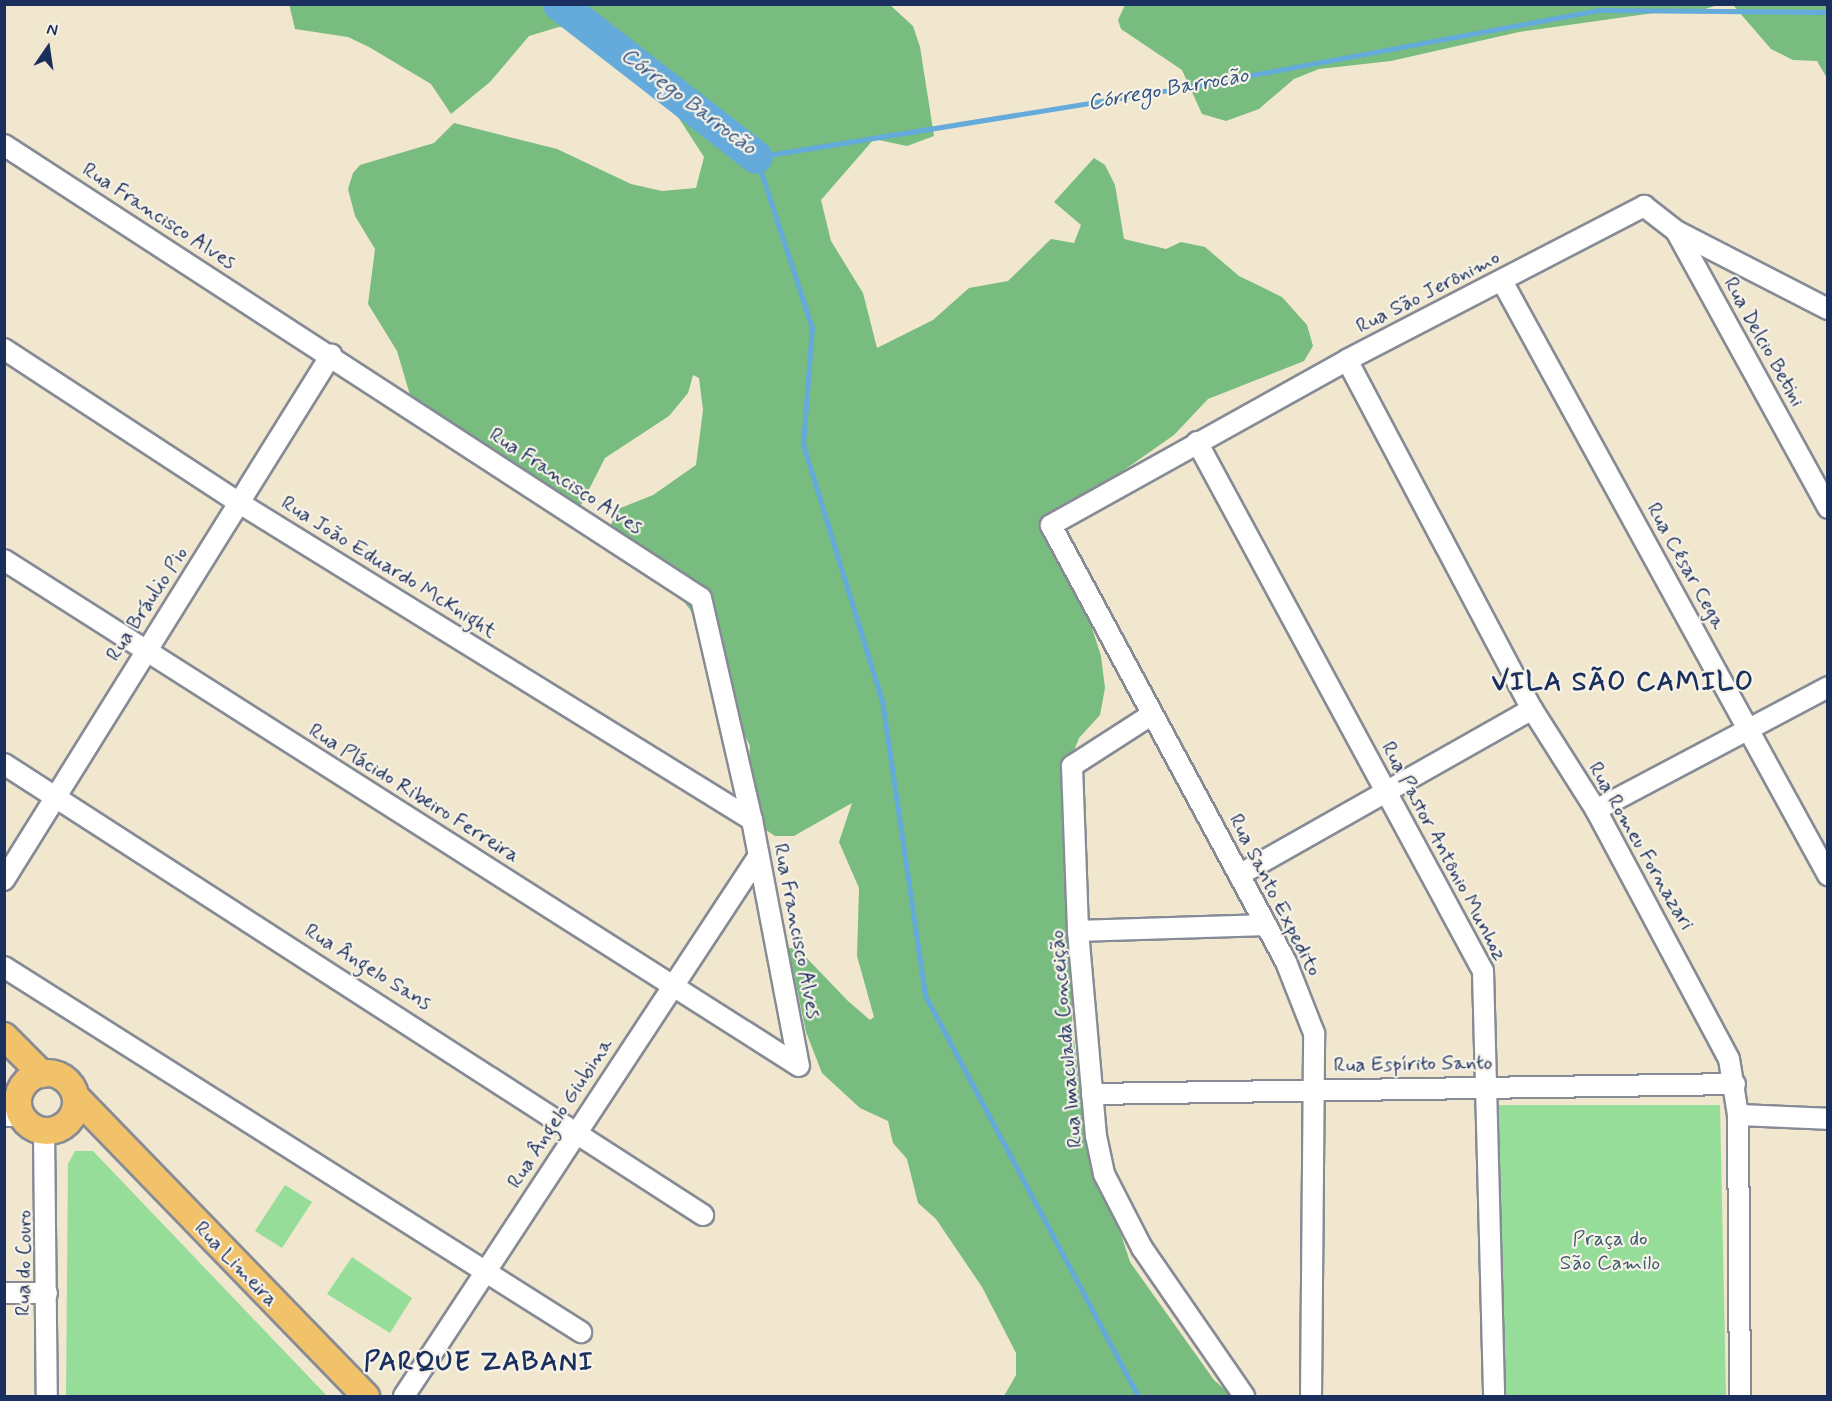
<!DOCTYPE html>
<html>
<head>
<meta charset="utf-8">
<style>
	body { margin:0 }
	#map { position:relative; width:1832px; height:1401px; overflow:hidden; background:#f0e7ce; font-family:Mynerve,sans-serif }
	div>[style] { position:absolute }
	.green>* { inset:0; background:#95dd98 }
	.forest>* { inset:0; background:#78bc80 }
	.stream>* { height:5px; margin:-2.5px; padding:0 2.5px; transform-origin:2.5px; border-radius:2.5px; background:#64aada }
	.river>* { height:33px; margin:-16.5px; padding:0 16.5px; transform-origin:16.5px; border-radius:16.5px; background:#64aada }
	.roads { filter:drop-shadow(2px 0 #868b96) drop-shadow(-2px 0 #868b96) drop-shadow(0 2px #868b96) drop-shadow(0 -2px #868b96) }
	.minor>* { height:20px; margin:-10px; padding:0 10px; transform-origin:10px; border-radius:10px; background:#fff }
	.major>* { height:26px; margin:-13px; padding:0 13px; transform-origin:13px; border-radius:13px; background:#f2c26a }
	.major>.ring { margin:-13px; padding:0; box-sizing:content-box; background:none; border:26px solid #f2c26a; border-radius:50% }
	span { translate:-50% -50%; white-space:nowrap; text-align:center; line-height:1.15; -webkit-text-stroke:4.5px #f7f3e8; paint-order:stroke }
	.street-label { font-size:21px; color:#1b2f5e }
	.park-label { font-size:21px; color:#3a5a6c }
	.water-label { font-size:22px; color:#315483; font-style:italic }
	.district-label { font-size:27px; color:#1b2f5e; font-weight:700; letter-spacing:1.5px }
	.frame { position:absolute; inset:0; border:6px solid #1b2f5e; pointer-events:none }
	.north { position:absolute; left:18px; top:18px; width:60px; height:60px; -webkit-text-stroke:4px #f7f3e8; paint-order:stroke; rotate:13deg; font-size:16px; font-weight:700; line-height:24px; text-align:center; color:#1b2f5e }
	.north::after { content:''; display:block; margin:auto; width:21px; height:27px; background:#1b2f5e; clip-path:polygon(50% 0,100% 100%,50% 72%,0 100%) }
</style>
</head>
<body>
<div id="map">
	<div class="green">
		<div style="clip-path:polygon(1497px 1105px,1720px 1105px,1726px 1396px,1499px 1396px)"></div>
		<div style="clip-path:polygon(75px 1151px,93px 1151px,327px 1396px,66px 1396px,68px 1164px)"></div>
		<div style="clip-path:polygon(285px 1185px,312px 1202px,282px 1248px,255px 1231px)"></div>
		<div style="clip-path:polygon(352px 1257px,412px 1298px,390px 1333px,327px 1294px)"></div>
	</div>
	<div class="forest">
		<div style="clip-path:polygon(289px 4px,890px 5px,913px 26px,920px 47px,934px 136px,907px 146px,874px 139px,821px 200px,831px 241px,863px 293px,877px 348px,933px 320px,969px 288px,1008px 281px,1051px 239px,1074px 243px,1081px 225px,1054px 202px,1094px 158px,1105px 165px,1115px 185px,1124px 239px,1166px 249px,1181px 242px,1205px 247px,1239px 276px,1282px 297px,1307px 325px,1313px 346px,1304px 361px,1208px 399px,1174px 435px,1077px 503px,1056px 534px,1057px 558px,1081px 594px,1101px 656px,1105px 688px,1100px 715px,1079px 738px,1072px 756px,1062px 830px,1076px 928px,1072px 1023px,1083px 1118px,1130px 1262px,1214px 1380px,1232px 1396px,1004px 1396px,1016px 1375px,1016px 1353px,982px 1287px,936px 1219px,918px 1203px,907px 1159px,893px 1143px,888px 1121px,860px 1108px,822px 1073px,806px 1032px,790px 955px,780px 947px,798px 949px,848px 1001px,870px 1020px,874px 1017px,857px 956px,859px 888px,839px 842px,852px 803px,794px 836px,775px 836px,763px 828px,747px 791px,750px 746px,712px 670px,691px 611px,672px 586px,609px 529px,618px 509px,653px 495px,696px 465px,703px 410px,699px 378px,693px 375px,688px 393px,669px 416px,605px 458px,581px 505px,565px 514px,445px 439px,410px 395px,397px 351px,368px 304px,375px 249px,355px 216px,348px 189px,353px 173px,360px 165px,434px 143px,454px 123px,557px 149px,631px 184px,662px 191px,696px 188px,704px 157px,636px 52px,614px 29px,559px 27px,529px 36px,490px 82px,451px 114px,431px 84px,369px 47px,348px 37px,295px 29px)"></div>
		<div style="clip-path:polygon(1125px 5px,1125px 4px,1718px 5px,1695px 12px,1682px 9px,1519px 32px,1391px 61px,1319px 69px,1294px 79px,1259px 109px,1226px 121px,1202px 114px,1182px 70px,1121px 29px,1118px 20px)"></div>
		<div style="clip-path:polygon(1733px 5px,1827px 5px,1827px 78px,1817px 61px,1793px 60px,1771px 49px)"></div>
	</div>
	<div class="stream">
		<div style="left:1138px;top:1396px;width:454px;rotate:-118deg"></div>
		<div style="left:925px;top:995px;width:297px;rotate:-98.3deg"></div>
		<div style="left:882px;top:701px;width:269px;rotate:-107.1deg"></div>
		<div style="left:803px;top:444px;width:116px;rotate:-85.6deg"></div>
		<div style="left:812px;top:328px;width:180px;rotate:-108.1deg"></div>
		<div style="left:756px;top:157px;width:426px;rotate:-9.2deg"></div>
		<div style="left:1177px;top:89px;width:430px;rotate:-10.6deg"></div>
		<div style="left:1600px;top:10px;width:228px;rotate:0.5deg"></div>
	</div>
	<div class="river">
		<div style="left:559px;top:4px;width:249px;rotate:37.8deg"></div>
	</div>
	<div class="roads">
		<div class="minor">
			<div style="left:4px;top:145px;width:831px;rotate:33.02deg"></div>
			<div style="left:701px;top:598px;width:228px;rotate:77.1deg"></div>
			<div style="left:752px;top:820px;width:250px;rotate:79.2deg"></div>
			<div style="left:1676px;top:231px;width:316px;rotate:61.2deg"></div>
			<div style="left:1502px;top:281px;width:678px;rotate:61.24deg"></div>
			<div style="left:4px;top:349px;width:283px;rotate:33.2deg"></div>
			<div style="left:241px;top:504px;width:601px;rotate:31.73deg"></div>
			<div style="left:1347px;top:360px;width:395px;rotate:62.1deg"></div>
			<div style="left:1532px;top:709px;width:120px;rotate:57.6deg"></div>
			<div style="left:1596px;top:810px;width:282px;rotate:61.9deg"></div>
			<div style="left:1729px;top:1059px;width:57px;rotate:80.9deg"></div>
			<div style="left:1738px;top:1115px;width:281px;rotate:89.6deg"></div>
			<div style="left:1197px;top:442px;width:601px;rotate:61.6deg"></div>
			<div style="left:1483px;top:971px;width:425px;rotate:88.5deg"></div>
			<div style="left:4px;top:560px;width:942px;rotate:32.48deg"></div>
			<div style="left:1151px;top:715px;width:94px;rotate:147.2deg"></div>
			<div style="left:1072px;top:766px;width:165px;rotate:87.9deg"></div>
			<div style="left:1078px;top:931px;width:206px;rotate:85deg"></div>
			<div style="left:1096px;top:1136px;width:39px;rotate:78deg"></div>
			<div style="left:1104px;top:1174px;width:83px;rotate:62.8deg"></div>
			<div style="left:1142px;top:1248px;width:180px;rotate:55.4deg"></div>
			<div style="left:4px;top:764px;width:832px;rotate:32.83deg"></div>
			<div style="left:1596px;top:810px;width:263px;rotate:-27.9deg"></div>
			<div style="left:1239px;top:875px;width:337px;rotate:-29.5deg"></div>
			<div style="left:4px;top:880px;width:619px;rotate:-58.08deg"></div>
			<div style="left:1078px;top:931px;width:188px;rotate:-1.8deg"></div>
			<div style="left:4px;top:967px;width:683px;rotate:32.32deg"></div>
			<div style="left:1092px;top:1094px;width:643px;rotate:-0.89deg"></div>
			<div style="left:1738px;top:1115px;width:90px;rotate:2.5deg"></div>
			<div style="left:4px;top:1116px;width:18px"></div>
			<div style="left:44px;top:1131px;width:265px;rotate:89.4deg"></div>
			<div style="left:4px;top:1293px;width:43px"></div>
			<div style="left:404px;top:1396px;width:645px;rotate:-56.7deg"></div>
			<div style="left:1311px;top:1396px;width:363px;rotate:-89.5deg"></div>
			<div style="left:1314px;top:1033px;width:76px;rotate:-111.5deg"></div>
			<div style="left:1286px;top:962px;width:496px;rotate:-118.3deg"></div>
			<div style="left:1051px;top:525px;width:339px;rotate:-29.1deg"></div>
			<div style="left:1347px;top:360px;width:335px;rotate:-27.4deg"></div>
			<div style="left:1644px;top:206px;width:41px;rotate:38deg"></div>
			<div style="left:1676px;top:231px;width:171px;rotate:27.2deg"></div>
		</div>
		<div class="major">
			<div style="left:4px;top:1036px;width:54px;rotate:45deg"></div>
			<div class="ring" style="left:18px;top:1073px;width:32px;height:32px"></div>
			<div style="left:76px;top:1097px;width:417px;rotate:45.9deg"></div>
		</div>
	</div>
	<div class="street-label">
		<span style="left:159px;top:216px;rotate:33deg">Rua Francisco Alves</span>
		<span style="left:1428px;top:292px;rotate:-27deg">Rua São Jerônimo</span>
		<span style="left:1764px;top:342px;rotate:61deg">Rua Delcio Betini</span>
		<span style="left:566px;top:481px;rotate:33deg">Rua Francisco Alves</span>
		<span style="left:1686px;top:566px;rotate:61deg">Rua César Cega</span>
		<span style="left:389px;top:567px;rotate:32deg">Rua João Eduardo McKnight</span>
		<span style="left:147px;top:604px;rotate:-57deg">Rua Bráulio Pio</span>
		<span style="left:414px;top:793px;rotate:32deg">Rua Plácido Ribeiro Ferreira</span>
		<span style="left:1641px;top:846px;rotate:60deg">Rua Romeu Fornazari</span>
		<span style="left:1444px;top:851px;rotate:62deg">Rua Pastor Antônio Munhoz</span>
		<span style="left:1275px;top:895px;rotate:63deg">Rua Santo Expedito</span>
		<span style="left:797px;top:931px;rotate:79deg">Rua Francisco Alves</span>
		<span style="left:368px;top:967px;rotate:32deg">Rua Ângelo Sans</span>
		<span style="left:1066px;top:1039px;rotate:-95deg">Rua Imaculada Conceição</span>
		<span style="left:1413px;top:1064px;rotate:-1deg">Rua Espírito Santo</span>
		<span style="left:560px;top:1113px;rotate:-57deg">Rua Ângelo Giubina</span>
		<span style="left:24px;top:1263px;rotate:-89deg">Rua do Couro</span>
		<span style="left:236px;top:1264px;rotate:46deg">Rua Limeira</span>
	</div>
	<div class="park-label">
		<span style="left:1610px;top:1251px">Praça do<br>São Camilo</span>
	</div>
	<div class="water-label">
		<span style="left:1168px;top:90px;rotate:-10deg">Córrego Barrocão</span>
		<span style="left:688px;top:102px;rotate:37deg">Córrego Barrocão</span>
	</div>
	<div class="district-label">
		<span style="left:1623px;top:683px">VILA SÃO CAMILO</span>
		<span style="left:479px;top:1363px">PARQUE ZABANI</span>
	</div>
	<div class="frame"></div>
	<div class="north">N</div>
</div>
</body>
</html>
